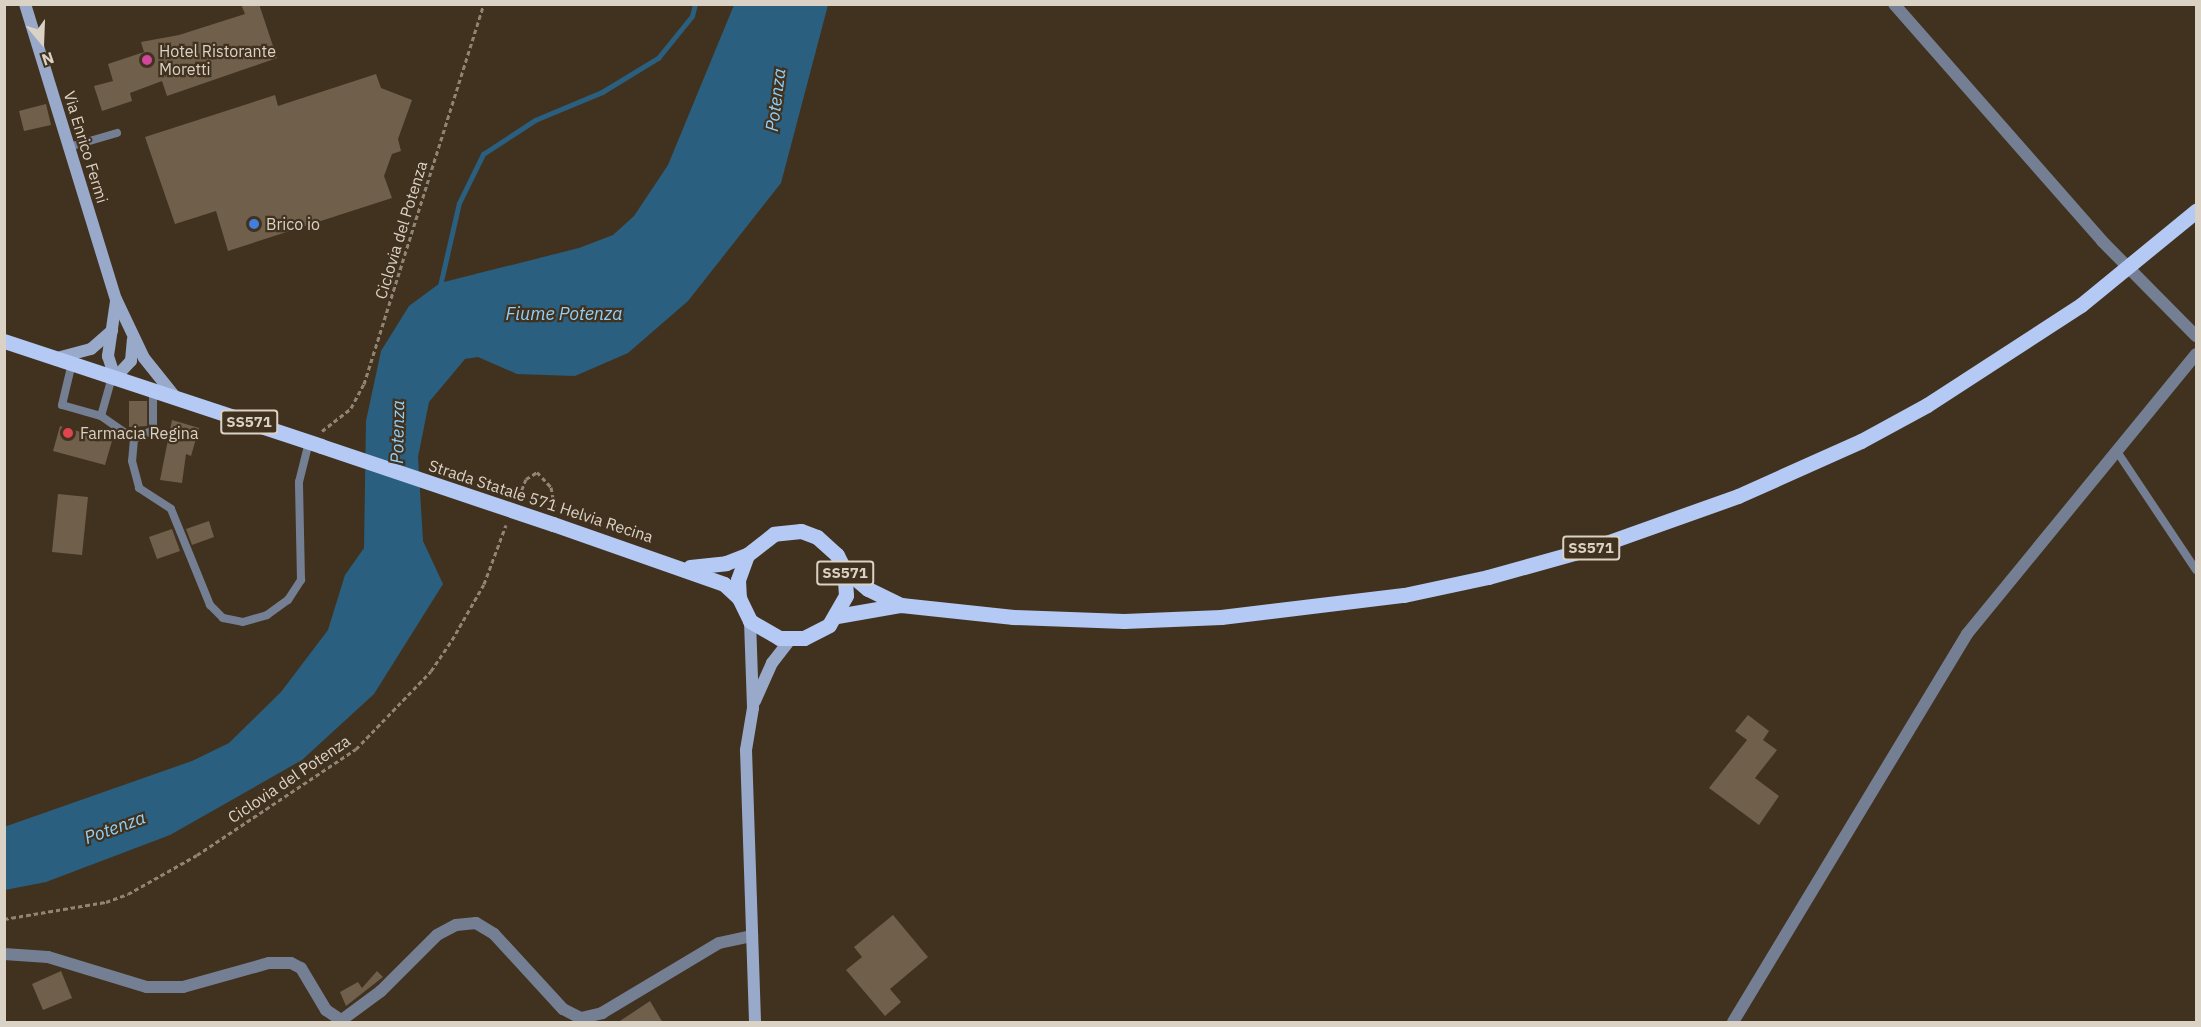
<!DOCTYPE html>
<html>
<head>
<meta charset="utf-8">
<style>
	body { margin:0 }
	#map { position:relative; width:2201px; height:1027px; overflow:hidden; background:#41321f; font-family:"IBM Plex Sans",sans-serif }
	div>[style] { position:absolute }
	.water>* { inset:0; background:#2a5f7f }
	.stream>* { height:5px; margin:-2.5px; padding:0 2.5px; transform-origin:2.5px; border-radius:2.5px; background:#2a5f7f }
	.building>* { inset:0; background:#6f5f4b }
	.path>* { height:3px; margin-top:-1.5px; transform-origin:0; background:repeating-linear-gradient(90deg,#908575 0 4.5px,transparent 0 7.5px) }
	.lane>* { height:8px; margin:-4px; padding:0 4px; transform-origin:4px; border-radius:4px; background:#757f94 }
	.street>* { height:12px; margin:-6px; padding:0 6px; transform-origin:6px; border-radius:6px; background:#757f94 }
	.secondary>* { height:12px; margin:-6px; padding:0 6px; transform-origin:6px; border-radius:6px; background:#99a9ca }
	.primary>* { height:15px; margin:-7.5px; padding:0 7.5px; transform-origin:7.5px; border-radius:7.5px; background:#b4c9f4 }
	.primary-bridge>* { height:15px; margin:-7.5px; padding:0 7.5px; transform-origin:7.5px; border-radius:7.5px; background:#b4c9f4 }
	.dots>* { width:16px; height:16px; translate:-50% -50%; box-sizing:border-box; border:3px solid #41321f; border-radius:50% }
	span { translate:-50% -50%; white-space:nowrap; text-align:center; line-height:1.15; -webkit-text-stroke:4.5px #41321f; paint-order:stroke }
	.shield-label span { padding:2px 4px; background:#41321f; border:2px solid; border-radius:4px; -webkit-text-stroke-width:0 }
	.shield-label { font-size:15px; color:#dbd2c6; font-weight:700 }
	.poi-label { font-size:16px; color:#dbd2c6 }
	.left { translate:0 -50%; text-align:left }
	.street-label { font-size:16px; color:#dbd2c6 }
	.water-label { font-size:18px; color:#91cff7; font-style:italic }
	.frame { position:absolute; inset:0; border:6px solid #dbd2c6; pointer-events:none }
	.north { position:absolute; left:12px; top:12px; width:60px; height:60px; -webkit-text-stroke:4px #41321f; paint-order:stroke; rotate:161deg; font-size:16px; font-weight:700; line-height:24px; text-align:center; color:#dbd2c6 }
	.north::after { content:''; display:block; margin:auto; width:21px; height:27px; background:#dbd2c6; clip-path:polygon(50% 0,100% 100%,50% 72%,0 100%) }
</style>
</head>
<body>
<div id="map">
	<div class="water">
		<div style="clip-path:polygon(734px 5px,828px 5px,781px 183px,688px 301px,628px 353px,575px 376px,517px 374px,478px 357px,465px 359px,429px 402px,418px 457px,423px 541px,443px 584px,374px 694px,302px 760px,170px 835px,46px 882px,5px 890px,4px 827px,192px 761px,229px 743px,281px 692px,328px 630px,345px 575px,364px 548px,366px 421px,381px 351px,409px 306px,440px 283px,579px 248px,613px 235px,634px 216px,668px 165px)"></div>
	</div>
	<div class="stream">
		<div style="left:439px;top:290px;width:89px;rotate:-77.1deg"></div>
		<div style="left:459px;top:203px;width:55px;rotate:-63.9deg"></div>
		<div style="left:483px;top:154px;width:62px;rotate:-33.2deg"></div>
		<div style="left:535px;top:120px;width:73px;rotate:-22.7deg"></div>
		<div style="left:602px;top:92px;width:66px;rotate:-31.3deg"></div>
		<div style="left:658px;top:58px;width:54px;rotate:-51deg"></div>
		<div style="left:692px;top:16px;width:12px;rotate:-76deg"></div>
	</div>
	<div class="building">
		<div style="clip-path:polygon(241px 4px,259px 4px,277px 58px,167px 96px,162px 81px,130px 93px,132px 101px,102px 111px,94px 86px,113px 81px,108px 64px,144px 52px,141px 42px,179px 35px,245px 14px)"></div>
		<div style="clip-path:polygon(376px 74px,381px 88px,412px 100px,398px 139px,401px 151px,392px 154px,384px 176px,392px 198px,228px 251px,216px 211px,175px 224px,145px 137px,275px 95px,278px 106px)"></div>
		<div style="clip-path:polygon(46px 104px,51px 125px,24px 131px,19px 111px)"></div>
		<div style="clip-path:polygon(129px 401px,147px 401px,147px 426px,129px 427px)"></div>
		<div style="clip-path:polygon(172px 420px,199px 428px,191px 456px,186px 454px,182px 483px,160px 480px)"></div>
		<div style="clip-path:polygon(60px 426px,112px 441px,105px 465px,53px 451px)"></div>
		<div style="clip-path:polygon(58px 494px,88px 497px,82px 555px,52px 552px)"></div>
		<div style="clip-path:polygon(209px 521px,214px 537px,192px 545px,186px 529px)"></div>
		<div style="clip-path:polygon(172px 529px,180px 551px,157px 559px,149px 537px)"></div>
		<div style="clip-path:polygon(1748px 715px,1769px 731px,1763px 740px,1777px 750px,1755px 778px,1779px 796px,1759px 825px,1709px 788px,1747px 740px,1735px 731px)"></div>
		<div style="clip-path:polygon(893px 915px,928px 957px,890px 989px,901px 1002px,885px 1016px,846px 970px,862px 957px,854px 947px)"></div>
		<div style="clip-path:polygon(61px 971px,72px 998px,43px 1010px,32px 984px)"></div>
		<div style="clip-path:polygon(377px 971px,383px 977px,346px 1006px,340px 992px,358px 982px,362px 988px)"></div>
		<div style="clip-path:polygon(650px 1001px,663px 1023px,617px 1023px)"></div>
	</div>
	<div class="path">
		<div style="left:322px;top:431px;width:37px;rotate:-38deg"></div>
		<div style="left:351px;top:408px;width:27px;rotate:-62deg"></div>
		<div style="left:364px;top:384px;width:398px;rotate:-72.5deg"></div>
		<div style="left:519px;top:497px;width:19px;rotate:-69deg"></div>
		<div style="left:526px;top:479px;width:13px;rotate:-32deg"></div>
		<div style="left:537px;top:472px;width:21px;rotate:47deg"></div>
		<div style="left:551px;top:487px;width:23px;rotate:80deg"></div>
		<div style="left:4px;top:919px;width:103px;rotate:-9.5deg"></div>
		<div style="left:106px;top:902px;width:23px;rotate:-20deg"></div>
		<div style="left:128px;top:894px;width:79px;rotate:-29.5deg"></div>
		<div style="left:197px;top:855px;width:191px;rotate:-33.7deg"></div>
		<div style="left:356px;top:749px;width:108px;rotate:-46.1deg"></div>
		<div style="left:431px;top:671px;width:37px;rotate:-56deg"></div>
		<div style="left:452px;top:640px;width:64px;rotate:-60.3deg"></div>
		<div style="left:484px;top:584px;width:63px;rotate:-69.6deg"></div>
	</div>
	<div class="lane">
		<div style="left:69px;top:147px;width:50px;rotate:-16.3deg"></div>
		<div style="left:72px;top:363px;width:43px;rotate:103.4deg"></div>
		<div style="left:62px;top:405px;width:41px;rotate:15.8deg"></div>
		<div style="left:101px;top:416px;width:41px;rotate:-74.2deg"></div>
		<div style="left:101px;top:416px;width:40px;rotate:34.9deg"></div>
		<div style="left:134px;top:439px;width:22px;rotate:95deg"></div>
		<div style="left:132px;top:461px;width:28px;rotate:75deg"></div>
		<div style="left:139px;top:488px;width:38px;rotate:33deg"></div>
		<div style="left:171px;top:509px;width:104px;rotate:67.9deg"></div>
		<div style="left:210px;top:605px;width:18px;rotate:45deg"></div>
		<div style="left:223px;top:618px;width:20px;rotate:11deg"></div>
		<div style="left:243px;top:622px;width:25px;rotate:-16deg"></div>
		<div style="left:267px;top:615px;width:26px;rotate:-36deg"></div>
		<div style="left:288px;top:600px;width:24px;rotate:-57deg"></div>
		<div style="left:301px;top:580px;width:98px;rotate:-91.2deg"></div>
		<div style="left:299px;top:482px;width:41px;rotate:-76deg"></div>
		<div style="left:134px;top:439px;width:21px;rotate:-25deg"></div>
		<div style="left:153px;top:430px;width:40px;rotate:-90deg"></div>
		<div style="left:2116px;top:450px;width:144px;rotate:56.3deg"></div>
	</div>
	<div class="street">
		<div style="left:1894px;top:4px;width:315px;rotate:48.7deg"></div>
		<div style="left:2102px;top:241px;width:134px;rotate:45.3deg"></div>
		<div style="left:4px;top:954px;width:44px;rotate:3.9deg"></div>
		<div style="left:48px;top:957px;width:103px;rotate:16.9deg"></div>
		<div style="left:147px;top:987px;width:36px"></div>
		<div style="left:183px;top:987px;width:89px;rotate:-15.6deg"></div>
		<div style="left:269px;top:963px;width:22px"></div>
		<div style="left:291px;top:963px;width:11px;rotate:27deg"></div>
		<div style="left:301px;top:968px;width:49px;rotate:59.2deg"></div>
		<div style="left:326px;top:1010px;width:18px;rotate:34deg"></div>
		<div style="left:339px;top:1022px;width:52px;rotate:-36.4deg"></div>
		<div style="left:381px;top:991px;width:79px;rotate:-45deg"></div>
		<div style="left:437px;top:935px;width:21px;rotate:-28deg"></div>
		<div style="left:456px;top:925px;width:20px;rotate:-6deg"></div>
		<div style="left:476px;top:923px;width:21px;rotate:31deg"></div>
		<div style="left:494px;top:934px;width:102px;rotate:47.4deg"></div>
		<div style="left:563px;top:1009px;width:20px;rotate:27deg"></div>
		<div style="left:581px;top:1018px;width:22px;rotate:-13deg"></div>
		<div style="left:602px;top:1013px;width:136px;rotate:-30.9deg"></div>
		<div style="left:719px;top:943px;width:34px;rotate:-12deg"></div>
		<div style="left:1733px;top:1022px;width:453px;rotate:-58.9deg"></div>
		<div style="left:1967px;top:634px;width:362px;rotate:-50.7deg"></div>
	</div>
	<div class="secondary">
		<div style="left:25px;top:4px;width:309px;rotate:72.9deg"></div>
		<div style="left:116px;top:299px;width:65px;rotate:64.6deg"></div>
		<div style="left:144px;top:358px;width:51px;rotate:51.3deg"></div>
		<div style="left:116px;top:301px;width:56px;rotate:98.3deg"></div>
		<div style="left:108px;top:356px;width:23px;rotate:72deg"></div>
		<div style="left:115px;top:378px;width:23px;rotate:-47deg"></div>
		<div style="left:131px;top:361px;width:21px;rotate:-85deg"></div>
		<div style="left:57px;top:358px;width:35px;rotate:-15deg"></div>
		<div style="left:91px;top:349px;width:28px;rotate:-41deg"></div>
		<div style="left:750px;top:621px;width:87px;rotate:88deg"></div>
		<div style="left:753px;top:708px;width:43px;rotate:99.5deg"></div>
		<div style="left:746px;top:750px;width:272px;rotate:88.1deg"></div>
		<div style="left:755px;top:701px;width:42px;rotate:-65.9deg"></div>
		<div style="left:772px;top:663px;width:29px;rotate:-52deg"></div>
	</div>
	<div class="primary">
		<div style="left:4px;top:341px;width:334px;rotate:18.3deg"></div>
		<div style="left:553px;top:524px;width:181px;rotate:19.3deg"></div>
		<div style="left:724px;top:584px;width:21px;rotate:43deg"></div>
		<div style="left:739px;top:598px;width:25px;rotate:64deg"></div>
		<div style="left:750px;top:621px;width:34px;rotate:30deg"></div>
		<div style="left:779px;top:638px;width:25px"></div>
		<div style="left:804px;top:638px;width:28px;rotate:-27deg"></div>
		<div style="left:829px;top:625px;width:34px;rotate:-60deg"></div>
		<div style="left:846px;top:595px;width:26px;rotate:-94deg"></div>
		<div style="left:844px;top:569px;width:16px;rotate:-117deg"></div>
		<div style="left:837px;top:555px;width:27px;rotate:-138deg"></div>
		<div style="left:817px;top:537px;width:17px;rotate:-159deg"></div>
		<div style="left:801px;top:531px;width:27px;rotate:174deg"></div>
		<div style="left:774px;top:534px;width:34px;rotate:142deg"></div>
		<div style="left:747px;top:555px;width:27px;rotate:110deg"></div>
		<div style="left:738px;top:580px;width:18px;rotate:87deg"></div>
		<div style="left:690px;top:567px;width:36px;rotate:-6deg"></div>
		<div style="left:726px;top:563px;width:22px;rotate:-21deg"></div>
		<div style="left:844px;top:569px;width:31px;rotate:40deg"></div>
		<div style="left:868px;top:589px;width:37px;rotate:26deg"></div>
		<div style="left:837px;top:616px;width:65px;rotate:-9.8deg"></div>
		<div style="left:901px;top:605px;width:113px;rotate:6.1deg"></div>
		<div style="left:1013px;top:617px;width:111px;rotate:2.1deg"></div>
		<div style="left:1124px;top:621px;width:97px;rotate:-2.4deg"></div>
		<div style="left:1221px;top:617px;width:184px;rotate:-6.9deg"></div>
		<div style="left:1404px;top:595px;width:86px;rotate:-12.1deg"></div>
		<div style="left:1488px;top:577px;width:108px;rotate:-15.6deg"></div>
		<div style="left:1592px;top:548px;width:155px;rotate:-19.6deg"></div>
		<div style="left:1738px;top:496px;width:135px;rotate:-24.1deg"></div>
		<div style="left:1861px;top:441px;width:75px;rotate:-28.6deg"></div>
		<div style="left:1927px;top:405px;width:184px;rotate:-33deg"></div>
		<div style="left:2081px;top:305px;width:149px;rotate:-39.3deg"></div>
	</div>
	<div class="primary-bridge">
		<div style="left:321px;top:446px;width:245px;rotate:18.6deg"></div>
	</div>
	<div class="dots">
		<div style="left:147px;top:60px;background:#d1479c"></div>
		<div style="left:254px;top:224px;background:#3f7fe0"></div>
		<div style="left:68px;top:433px;background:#e0444e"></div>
	</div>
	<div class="shield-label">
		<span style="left:249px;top:422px">SS571</span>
		<span style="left:1591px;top:548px">SS571</span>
		<span style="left:845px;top:573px">SS571</span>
	</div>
	<div class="poi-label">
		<span class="left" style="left:159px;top:60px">Hotel Ristorante<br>Moretti</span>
		<span class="left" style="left:266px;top:224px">Brico io</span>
		<span class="left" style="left:80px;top:433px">Farmacia Regina</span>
	</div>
	<div class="street-label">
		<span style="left:86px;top:147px;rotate:73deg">Via Enrico Fermi</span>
		<span style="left:401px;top:230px;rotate:-73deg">Ciclovia del Potenza</span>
		<span style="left:541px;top:501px;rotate:18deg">Strada Statale 571 Helvia Recina</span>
		<span style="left:289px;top:779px;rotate:-34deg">Ciclovia del Potenza</span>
	</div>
	<div class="water-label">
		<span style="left:776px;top:100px;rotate:-83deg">Potenza</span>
		<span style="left:564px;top:314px">Fiume Potenza</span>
		<span style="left:398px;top:432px;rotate:-89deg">Potenza</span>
		<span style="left:115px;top:828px;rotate:-20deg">Potenza</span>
	</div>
	<div class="frame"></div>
	<div class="north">N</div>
</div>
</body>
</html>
